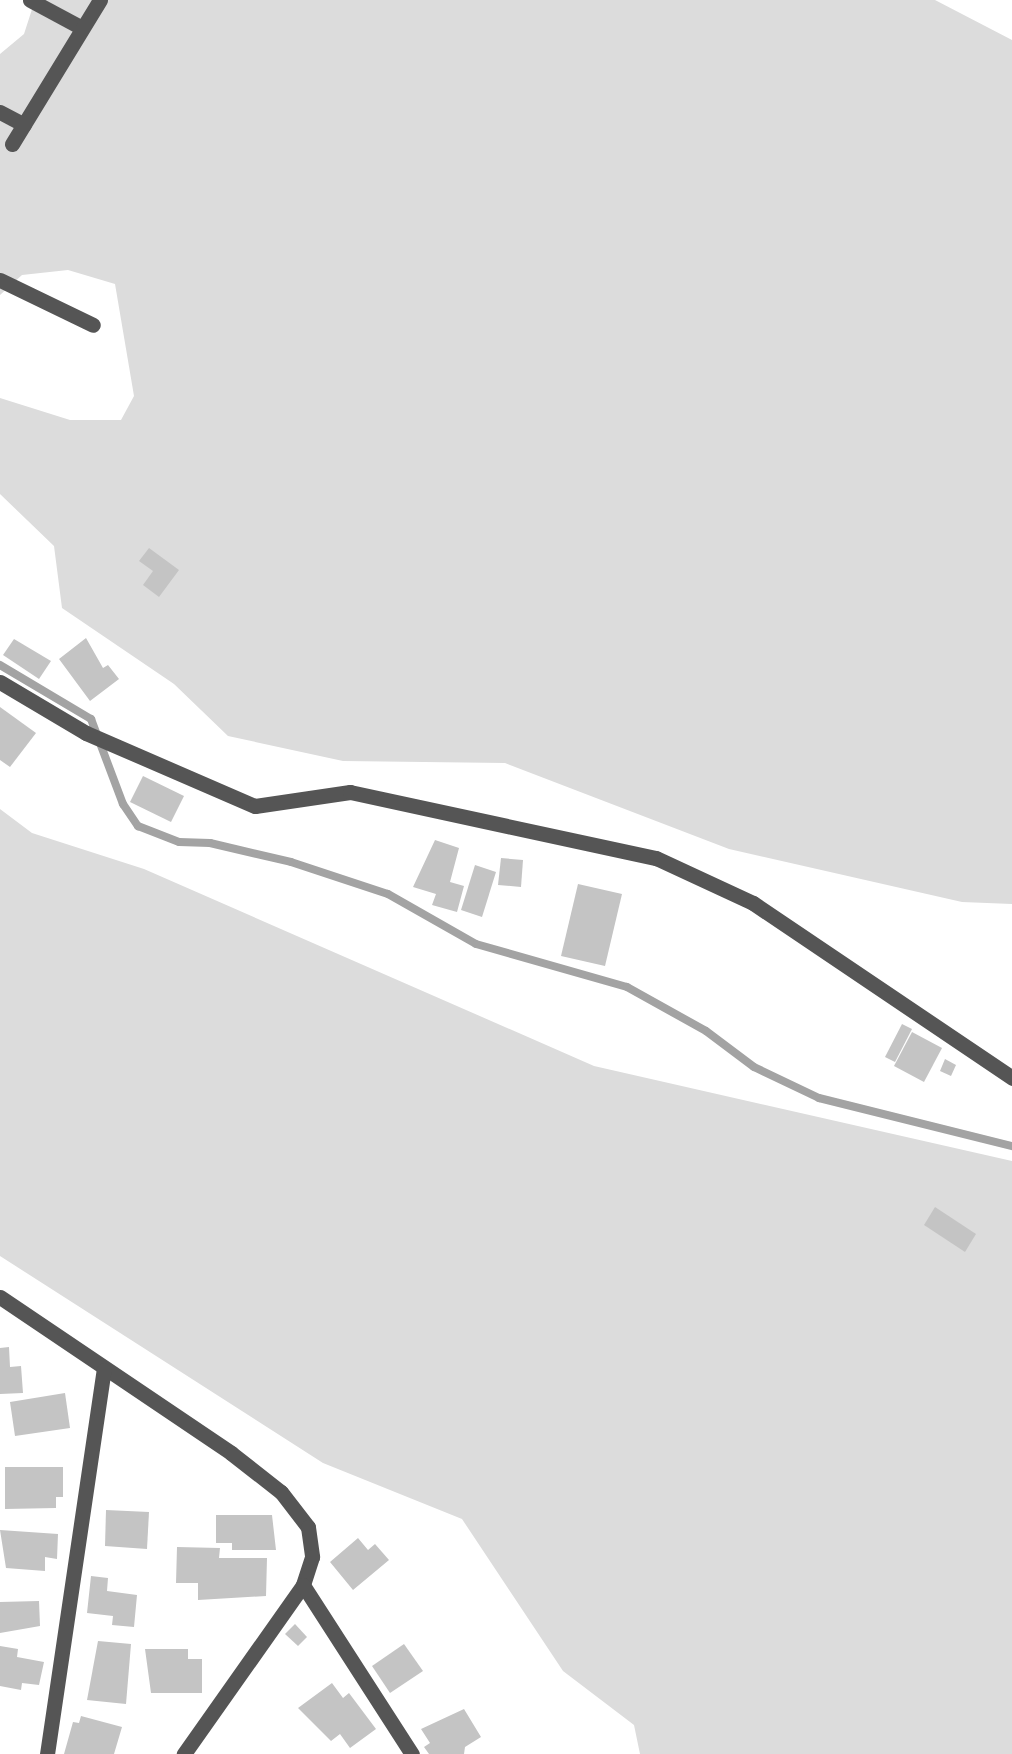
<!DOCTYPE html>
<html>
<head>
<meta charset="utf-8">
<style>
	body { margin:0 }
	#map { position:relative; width:1012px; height:1754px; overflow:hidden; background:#fff; font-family:Lato,sans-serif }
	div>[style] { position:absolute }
	.green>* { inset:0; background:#dcdcdc }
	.stream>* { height:8px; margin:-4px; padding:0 4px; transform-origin:4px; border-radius:4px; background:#a3a3a3 }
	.building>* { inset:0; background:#c4c4c4 }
	.minor>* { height:15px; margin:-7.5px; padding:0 7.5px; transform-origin:7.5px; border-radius:7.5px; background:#555 }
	span { translate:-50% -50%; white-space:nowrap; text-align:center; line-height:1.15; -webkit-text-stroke:4.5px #fff; paint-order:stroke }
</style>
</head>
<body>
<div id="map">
	<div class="green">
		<div style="clip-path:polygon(35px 0,935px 0,1012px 40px,1012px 904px,962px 902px,729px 849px,505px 763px,343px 761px,228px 736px,174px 684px,62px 608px,54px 546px,0 494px,0 398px,70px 420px,121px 420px,134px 396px,115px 284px,68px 270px,22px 275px,0 295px,0 54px,24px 34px)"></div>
		<div style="clip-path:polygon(0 809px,32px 833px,144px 869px,594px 1066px,1012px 1161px,1012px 1754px,640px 1754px,634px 1725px,563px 1671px,462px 1519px,323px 1463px,0 1256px)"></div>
	</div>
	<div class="stream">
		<div style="left:0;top:665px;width:106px;rotate:30.7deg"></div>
		<div style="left:91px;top:719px;width:91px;rotate:69.4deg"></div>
		<div style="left:123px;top:804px;width:27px;rotate:56deg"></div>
		<div style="left:138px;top:826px;width:44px;rotate:21.3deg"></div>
		<div style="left:179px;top:842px;width:31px;rotate:2deg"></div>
		<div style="left:210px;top:843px;width:83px;rotate:13.2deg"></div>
		<div style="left:291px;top:862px;width:102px;rotate:18.3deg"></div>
		<div style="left:388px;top:894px;width:101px;rotate:29.6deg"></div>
		<div style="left:476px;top:944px;width:157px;rotate:15.9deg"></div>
		<div style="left:627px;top:987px;width:90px;rotate:29.1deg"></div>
		<div style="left:706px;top:1031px;width:60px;rotate:36.9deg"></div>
		<div style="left:754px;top:1067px;width:72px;rotate:25.5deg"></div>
		<div style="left:819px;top:1098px;width:199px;rotate:14deg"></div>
	</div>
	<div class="building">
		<div style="clip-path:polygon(149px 548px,179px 570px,159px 597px,143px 585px,153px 571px,139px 561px)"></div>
		<div style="clip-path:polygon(86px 638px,103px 668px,108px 665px,119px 679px,90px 701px,59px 659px)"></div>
		<div style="clip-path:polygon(14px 639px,51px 661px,39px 679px,3px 655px)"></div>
		<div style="clip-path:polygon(0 707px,36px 733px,10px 767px,0 760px)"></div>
		<div style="clip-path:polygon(143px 776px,184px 796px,171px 822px,130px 802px)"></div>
		<div style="clip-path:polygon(435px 840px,459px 848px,450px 882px,464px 886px,457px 912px,432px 905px,436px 894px,413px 887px)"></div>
		<div style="clip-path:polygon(501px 858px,523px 860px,521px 887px,498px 885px)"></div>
		<div style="clip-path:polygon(475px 865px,496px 872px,482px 917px,461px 910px)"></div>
		<div style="clip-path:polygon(578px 884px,622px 894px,605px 966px,561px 956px)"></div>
		<div style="clip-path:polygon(902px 1024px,912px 1029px,895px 1062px,885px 1057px)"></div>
		<div style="clip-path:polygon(912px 1032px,942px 1048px,924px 1082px,894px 1066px)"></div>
		<div style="clip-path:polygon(945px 1059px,956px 1065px,951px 1076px,940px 1071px)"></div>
		<div style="clip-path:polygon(935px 1207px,976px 1234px,965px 1252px,924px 1225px)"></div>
		<div style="clip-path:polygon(9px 1347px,10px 1367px,21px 1366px,23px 1393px,0 1394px,0 1348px)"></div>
		<div style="clip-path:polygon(65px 1393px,70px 1428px,15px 1436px,10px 1402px)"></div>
		<div style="clip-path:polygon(5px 1467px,63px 1467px,63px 1497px,56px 1497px,56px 1508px,5px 1509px)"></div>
		<div style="clip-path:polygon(106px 1510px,149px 1512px,147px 1549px,105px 1546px)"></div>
		<div style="clip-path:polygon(216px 1515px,272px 1515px,276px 1550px,232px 1550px,232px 1543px,216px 1543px)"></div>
		<div style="clip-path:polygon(0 1530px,58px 1534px,57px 1559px,45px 1557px,45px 1571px,6px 1568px)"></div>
		<div style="clip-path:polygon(358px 1538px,368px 1550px,375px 1544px,389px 1560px,353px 1590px,330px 1562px)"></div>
		<div style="clip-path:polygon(177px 1547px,220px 1548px,219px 1558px,267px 1558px,266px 1596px,198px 1600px,198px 1583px,176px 1583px)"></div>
		<div style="clip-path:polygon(91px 1576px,108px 1578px,107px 1591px,137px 1595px,134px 1627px,112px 1625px,113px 1616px,87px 1613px)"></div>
		<div style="clip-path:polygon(39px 1601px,40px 1626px,0 1633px,0 1602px)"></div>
		<div style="clip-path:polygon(295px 1624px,307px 1637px,298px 1646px,285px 1634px)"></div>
		<div style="clip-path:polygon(98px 1641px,131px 1644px,126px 1704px,87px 1700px)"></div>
		<div style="clip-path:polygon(404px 1644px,423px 1671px,390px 1693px,372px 1666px)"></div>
		<div style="clip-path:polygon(0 1646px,18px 1649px,17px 1657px,44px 1662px,39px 1685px,22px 1683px,21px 1690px,0 1686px)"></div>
		<div style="clip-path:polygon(145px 1649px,188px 1649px,188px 1659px,202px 1659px,202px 1693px,151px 1693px)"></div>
		<div style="clip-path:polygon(332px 1683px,343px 1698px,349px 1693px,376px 1729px,350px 1748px,340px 1734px,331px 1741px,298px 1708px)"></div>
		<div style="clip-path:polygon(464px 1709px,481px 1737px,465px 1747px,464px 1754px,429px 1754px,424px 1747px,430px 1743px,421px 1729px)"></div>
		<div style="clip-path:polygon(81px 1716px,122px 1727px,114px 1754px,64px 1754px,73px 1722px,79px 1723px)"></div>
	</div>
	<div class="minor">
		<div style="left:30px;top:0;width:59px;rotate:28.3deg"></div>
		<div style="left:0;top:112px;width:27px;rotate:28deg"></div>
		<div style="left:12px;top:144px;width:169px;rotate:-58.6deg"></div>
		<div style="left:0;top:280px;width:103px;rotate:25.8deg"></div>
		<div style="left:0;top:682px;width:100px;rotate:30.7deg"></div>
		<div style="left:86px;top:733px;width:184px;rotate:23.4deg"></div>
		<div style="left:255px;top:806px;width:96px;rotate:-8.4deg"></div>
		<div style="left:350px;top:792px;width:313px;rotate:12.2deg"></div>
		<div style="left:656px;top:858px;width:107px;rotate:24.9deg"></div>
		<div style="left:753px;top:903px;width:313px;rotate:34deg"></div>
		<div style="left:0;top:1297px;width:279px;rotate:34deg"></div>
		<div style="left:231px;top:1453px;width:63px;rotate:38deg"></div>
		<div style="left:281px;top:1492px;width:44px;rotate:52.4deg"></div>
		<div style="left:308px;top:1527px;width:30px;rotate:82deg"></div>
		<div style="left:312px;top:1557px;width:29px;rotate:108deg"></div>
		<div style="left:303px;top:1585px;width:207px;rotate:125.2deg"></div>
		<div style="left:303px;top:1585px;width:201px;rotate:57.2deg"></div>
		<div style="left:47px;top:1754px;width:388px;rotate:-81.6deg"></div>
	</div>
</div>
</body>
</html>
